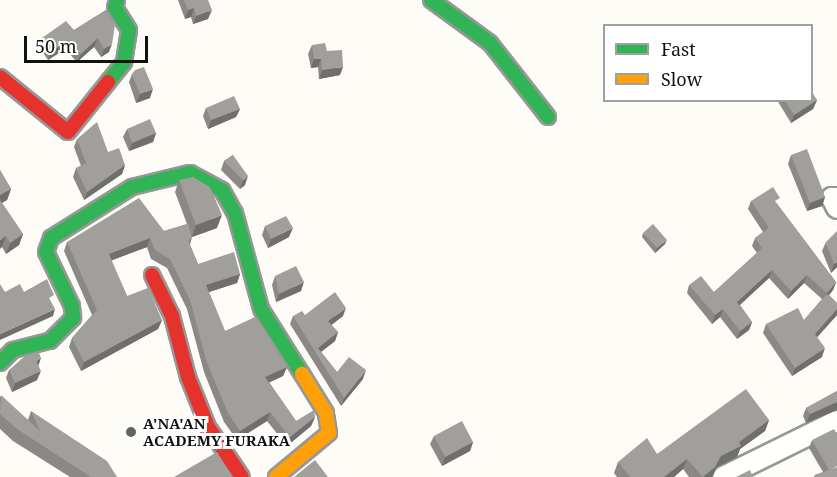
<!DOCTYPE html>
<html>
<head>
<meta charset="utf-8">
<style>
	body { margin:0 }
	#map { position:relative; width:837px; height:477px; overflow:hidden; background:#fdfcf7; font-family:"Noto Serif",serif }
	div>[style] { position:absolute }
	.roads { filter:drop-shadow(2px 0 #979795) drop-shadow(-2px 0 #979795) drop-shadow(0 2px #979795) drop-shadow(0 -2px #979795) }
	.street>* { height:20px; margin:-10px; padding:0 10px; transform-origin:10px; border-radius:10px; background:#fffffe }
	.fast>* { height:14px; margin:-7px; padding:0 7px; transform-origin:7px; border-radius:7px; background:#30b455 }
	.slow>* { height:14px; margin:-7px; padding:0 7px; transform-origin:7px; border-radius:7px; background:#ff9f0a }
	.jam>* { height:14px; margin:-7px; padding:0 7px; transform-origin:7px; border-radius:7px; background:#e5322d }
	.wall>* { inset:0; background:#8a8986 }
	.shaded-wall>* { inset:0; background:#716f6d }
	.building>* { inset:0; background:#a19f9c }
	.dots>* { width:16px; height:16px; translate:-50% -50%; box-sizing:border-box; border:3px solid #fff; border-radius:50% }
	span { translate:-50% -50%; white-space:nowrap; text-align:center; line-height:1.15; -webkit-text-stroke:6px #fff; paint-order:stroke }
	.poi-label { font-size:15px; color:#111; font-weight:700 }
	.left { translate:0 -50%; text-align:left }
	.legend { position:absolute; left:603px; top:24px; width:210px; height:78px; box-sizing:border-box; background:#fff; border:2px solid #a0a0a0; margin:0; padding:8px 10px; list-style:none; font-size:18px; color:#111 }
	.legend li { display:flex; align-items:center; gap:12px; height:30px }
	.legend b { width:30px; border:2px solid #a0a0a0 }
	.scale { position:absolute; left:24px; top:36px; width:124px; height:27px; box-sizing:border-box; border:3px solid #111; border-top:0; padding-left:8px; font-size:18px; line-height:21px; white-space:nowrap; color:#111; -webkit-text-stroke:4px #fff; paint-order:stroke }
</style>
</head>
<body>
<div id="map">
	<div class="roads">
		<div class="street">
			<div style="left:837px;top:198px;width:5px;rotate:180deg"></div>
			<div style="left:832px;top:198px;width:11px;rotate:63deg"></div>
			<div style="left:723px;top:477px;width:127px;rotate:-26.2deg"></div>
		</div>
		<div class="fast">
			<div style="left:431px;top:0;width:73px;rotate:36.1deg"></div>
			<div style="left:490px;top:43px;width:94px;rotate:51.9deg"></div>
			<div style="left:108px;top:82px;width:26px;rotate:-51deg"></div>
			<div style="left:124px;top:62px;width:32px;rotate:-81deg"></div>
			<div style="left:129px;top:30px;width:26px;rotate:-122deg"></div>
			<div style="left:115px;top:8px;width:8px;rotate:-76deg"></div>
			<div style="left:0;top:363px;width:18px;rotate:-45deg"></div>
			<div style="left:13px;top:350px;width:38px;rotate:-14deg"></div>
			<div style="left:50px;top:341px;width:33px;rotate:-45deg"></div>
			<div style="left:73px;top:318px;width:12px;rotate:-95deg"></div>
			<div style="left:72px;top:306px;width:60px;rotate:-115.7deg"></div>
			<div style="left:46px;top:252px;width:15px;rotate:-70deg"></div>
			<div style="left:51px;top:238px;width:96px;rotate:-32.2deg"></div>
			<div style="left:132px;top:187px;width:60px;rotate:-13.6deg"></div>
			<div style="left:190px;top:173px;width:36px;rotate:28deg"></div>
			<div style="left:222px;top:190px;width:26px;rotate:61deg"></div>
			<div style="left:235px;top:213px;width:99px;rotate:74.8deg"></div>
			<div style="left:261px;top:309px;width:77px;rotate:57.8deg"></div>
		</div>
		<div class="slow">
			<div style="left:276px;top:477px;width:69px;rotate:-39.7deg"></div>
			<div style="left:329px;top:433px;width:20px;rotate:-99deg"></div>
			<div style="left:326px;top:413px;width:46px;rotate:-121.6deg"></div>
		</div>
		<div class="jam">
			<div style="left:0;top:77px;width:87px;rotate:39deg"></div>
			<div style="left:68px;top:132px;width:64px;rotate:-51.3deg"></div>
			<div style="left:152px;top:275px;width:46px;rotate:64deg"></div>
			<div style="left:172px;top:316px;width:63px;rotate:75.3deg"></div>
			<div style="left:188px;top:377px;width:54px;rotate:68.2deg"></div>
			<div style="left:208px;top:427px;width:60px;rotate:55.8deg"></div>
		</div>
	</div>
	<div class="wall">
		<div style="clip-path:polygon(178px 0,208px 0,208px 19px,193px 24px,191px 17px,185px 19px)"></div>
		<div style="clip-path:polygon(106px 10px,109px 52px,101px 57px,94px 47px,77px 62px,65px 49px,48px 60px,39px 47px,42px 38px,74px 30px)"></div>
		<div style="clip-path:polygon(312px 45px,327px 51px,340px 75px,319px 79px,318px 67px,311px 68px,308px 54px)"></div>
		<div style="clip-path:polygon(132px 74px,150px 98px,136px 103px,129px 82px)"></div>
		<div style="clip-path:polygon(777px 100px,817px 100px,813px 109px,791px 123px)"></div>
		<div style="clip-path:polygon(206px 108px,240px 109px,236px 117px,208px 129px,203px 116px)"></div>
		<div style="clip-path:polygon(127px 129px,156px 133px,153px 142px,129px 151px,123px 137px)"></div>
		<div style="clip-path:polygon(77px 139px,108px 152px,125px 165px,122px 174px,84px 200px,73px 177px,76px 168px,81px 166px,74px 147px)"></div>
		<div style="clip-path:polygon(233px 155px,245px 185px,240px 189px,221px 170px,224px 161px)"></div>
		<div style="clip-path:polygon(791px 155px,825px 197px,822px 206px,807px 211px,788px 164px)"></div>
		<div style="clip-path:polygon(0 170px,11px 189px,7px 200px,2px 203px,23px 234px,19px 245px,6px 254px,2px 247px)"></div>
		<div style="clip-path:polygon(179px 180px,217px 228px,192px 237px,190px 245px,198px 264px,240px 274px,237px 283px,209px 292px,225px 331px,287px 367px,283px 376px,269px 382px,296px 421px,315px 417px,311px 426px,287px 446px,267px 421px,237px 440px,224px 422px,204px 372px,187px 309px,167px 268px,151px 259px,147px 247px,111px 260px,127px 296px,162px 320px,158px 329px,81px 371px,69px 347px,72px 338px,92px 315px,64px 251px,67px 242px,164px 231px,187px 224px,175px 192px)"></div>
		<div style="clip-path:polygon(751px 201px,777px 204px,836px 282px,833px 290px,829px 295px,837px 303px,837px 315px,817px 337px,822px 357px,792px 376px,763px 333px,766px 324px,804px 320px,822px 299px,804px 283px,788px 299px,769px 278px,740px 305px,752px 322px,749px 330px,737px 339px,720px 317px,712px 324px,687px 293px,689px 285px,714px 292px,757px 253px,752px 246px,755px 238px,763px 232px,748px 209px)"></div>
		<div style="clip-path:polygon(265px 226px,289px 237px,268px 248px,262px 235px)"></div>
		<div style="clip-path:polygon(643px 233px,665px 244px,655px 253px,642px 237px)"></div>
		<div style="clip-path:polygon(826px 242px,837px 267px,831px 273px,822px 251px)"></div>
		<div style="clip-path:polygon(275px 276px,301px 291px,276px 302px,272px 285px)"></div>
		<div style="clip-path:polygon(305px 315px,343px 316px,331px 325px,338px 332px,335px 341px,321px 352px,337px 372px,363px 379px,341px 406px,290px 324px,293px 316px)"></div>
		<div style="clip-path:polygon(39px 366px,37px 380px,12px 392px,6px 378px,9px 370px)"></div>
		<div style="clip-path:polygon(837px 391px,837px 410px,806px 423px,803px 416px,806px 408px)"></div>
		<div style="clip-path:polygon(0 396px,28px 420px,31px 411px,117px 477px,70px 477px,13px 441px,0 429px)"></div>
		<div style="clip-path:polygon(769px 420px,765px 431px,740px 449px,737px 457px,717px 467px,712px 477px,689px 477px,683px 469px,674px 477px,617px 477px,614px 473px,618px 462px,657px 454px)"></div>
		<div style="clip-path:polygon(434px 436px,473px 442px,470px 451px,442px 466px,430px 444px)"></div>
		<div style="clip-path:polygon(812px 440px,837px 477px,814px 477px,815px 475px,823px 472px,809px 448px)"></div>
	</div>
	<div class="shaded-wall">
		<div style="clip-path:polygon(194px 8px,191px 17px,185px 19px,188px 10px)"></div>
		<div style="clip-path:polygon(212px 10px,208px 19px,193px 24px,196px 16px)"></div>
		<div style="clip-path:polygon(98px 38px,94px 47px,77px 62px,81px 54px)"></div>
		<div style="clip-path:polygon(68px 40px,65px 49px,48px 60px,51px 52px)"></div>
		<div style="clip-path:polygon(112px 44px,109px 52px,101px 57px,104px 49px)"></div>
		<div style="clip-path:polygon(314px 59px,321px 59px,318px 67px,311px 68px)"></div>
		<div style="clip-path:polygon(343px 67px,340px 75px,319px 79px,322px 70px)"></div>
		<div style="clip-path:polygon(153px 89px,150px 98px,136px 103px,140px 94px)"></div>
		<div style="clip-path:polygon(817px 100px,813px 109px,791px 123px,794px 115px)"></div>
		<div style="clip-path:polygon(240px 109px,236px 117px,208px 129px,211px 120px)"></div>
		<div style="clip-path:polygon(156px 133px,153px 142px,129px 151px,132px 143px)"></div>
		<div style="clip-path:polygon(125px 165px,122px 174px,84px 200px,87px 192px)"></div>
		<div style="clip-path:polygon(248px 176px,245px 185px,240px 189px,243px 180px)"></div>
		<div style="clip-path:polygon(11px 189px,7px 200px,0 204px,0 195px)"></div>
		<div style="clip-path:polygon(825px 197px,822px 206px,807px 211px,810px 203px)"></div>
		<div style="clip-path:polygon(222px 215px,217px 228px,192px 237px,196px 225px)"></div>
		<div style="clip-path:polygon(293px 228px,289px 237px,268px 248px,271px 239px)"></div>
		<div style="clip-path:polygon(23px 234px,19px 245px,6px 254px,10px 243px)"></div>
		<div style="clip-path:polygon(6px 236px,2px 247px,0 249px,0 240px)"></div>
		<div style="clip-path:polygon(150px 238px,147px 247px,105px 263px,109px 254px)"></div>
		<div style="clip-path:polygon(667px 240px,665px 244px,655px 253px,657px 248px)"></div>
		<div style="clip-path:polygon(837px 262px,837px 267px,831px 273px,834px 264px)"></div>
		<div style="clip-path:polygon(772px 270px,769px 278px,734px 310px,737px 302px)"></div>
		<div style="clip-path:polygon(240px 274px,237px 283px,203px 294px,206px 285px)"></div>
		<div style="clip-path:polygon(807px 275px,804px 283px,788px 299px,791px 291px)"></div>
		<div style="clip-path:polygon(304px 282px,301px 291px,276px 302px,279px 294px)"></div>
		<div style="clip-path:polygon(836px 282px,833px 290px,824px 301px,827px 293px)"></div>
		<div style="clip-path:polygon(346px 308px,343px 316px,325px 330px,328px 321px)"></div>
		<div style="clip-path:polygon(55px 309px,53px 316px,0 340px,0 334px)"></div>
		<div style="clip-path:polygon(723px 309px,720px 317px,712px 324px,715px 315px)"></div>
		<div style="clip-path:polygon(837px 309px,837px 315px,812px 343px,815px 334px)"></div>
		<div style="clip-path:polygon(162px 320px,158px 329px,81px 371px,84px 362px)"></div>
		<div style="clip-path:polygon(752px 322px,749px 330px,737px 339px,740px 331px)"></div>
		<div style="clip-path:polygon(338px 332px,335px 341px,317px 355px,318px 348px)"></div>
		<div style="clip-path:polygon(825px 348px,822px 357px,792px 376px,795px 368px)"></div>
		<div style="clip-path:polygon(41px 358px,38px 367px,36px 361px)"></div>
		<div style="clip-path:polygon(287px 367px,283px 376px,262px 386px,265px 377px)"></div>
		<div style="clip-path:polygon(366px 370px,363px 379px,341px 406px,344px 398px)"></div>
		<div style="clip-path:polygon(41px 371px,37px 380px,12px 392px,15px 383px)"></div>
		<div style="clip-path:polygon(837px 402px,837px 410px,806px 423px,810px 414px)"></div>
		<div style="clip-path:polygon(270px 412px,267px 421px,237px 440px,240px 431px)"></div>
		<div style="clip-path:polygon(315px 417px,311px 426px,287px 446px,290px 437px)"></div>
		<div style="clip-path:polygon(769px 420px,765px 431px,740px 449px,737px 457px,717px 467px,712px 477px,703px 477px,721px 456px)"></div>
		<div style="clip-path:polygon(473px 442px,470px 451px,442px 466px,445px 457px)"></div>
		<div style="clip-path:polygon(687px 459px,683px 469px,674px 477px,664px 477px)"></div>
	</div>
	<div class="building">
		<div style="clip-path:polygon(184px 0,208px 0,212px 10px,196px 16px,194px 8px,188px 10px)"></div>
		<div style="clip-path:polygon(106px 10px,115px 25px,112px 44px,104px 49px,98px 38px,81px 54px,68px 40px,51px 52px,42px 38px,66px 21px,74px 30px)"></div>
		<div style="clip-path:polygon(325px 43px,327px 51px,342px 50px,343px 67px,322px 70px,321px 59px,314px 59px,312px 45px)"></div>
		<div style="clip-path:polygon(144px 67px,153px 89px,140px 94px,132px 74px,135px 70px)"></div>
		<div style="clip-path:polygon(812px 92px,817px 100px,794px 115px,785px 100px,812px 100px)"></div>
		<div style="clip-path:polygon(234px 96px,240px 109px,211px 120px,206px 108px)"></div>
		<div style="clip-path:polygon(150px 119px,156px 133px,132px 143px,127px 129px)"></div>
		<div style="clip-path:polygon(97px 122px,108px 152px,119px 148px,125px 165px,87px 192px,76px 168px,86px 163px,77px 139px)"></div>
		<div style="clip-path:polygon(807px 149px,825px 197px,810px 203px,791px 155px)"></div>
		<div style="clip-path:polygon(233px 155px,248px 176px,243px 180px,224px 161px)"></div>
		<div style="clip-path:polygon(0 170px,11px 189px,0 195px)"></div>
		<div style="clip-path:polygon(193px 177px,210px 187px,222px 215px,196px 225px,179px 180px)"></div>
		<div style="clip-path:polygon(773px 187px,780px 198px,775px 201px,836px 282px,827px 293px,807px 275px,791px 291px,772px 270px,737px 302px,752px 322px,740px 331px,723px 309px,715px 315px,689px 285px,701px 276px,714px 292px,762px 248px,755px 238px,769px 228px,751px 201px)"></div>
		<div style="clip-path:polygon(139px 198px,164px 231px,188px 224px,192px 238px,188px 240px,198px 264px,234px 252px,240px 274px,206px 285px,225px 331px,255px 317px,287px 367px,265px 377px,296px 421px,314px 410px,315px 417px,290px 437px,270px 412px,240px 431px,228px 413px,207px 363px,190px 300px,170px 259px,155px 250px,150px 238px,109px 254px,127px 296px,148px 288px,162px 320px,84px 362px,72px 338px,97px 310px,67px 242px)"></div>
		<div style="clip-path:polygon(0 200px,23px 234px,10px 243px,6px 236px,0 240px)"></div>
		<div style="clip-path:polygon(286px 216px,293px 228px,271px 239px,265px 226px)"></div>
		<div style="clip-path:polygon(653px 224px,667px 240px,657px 248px,643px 233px)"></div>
		<div style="clip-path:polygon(837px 231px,837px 262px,834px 264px,826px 242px)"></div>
		<div style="clip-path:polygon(296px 266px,304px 282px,279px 294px,275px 276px)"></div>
		<div style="clip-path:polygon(47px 279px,54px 295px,49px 298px,55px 309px,0 334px,0 284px,5px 292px,20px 284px,24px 292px)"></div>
		<div style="clip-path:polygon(335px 292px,346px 308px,328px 321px,338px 332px,318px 348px,337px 372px,349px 357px,366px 370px,344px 398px,293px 316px,302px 311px,305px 315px)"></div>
		<div style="clip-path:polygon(827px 294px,837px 303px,837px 309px,815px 334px,825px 348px,795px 368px,766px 324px,798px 308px,804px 320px)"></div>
		<div style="clip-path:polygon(39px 353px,41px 358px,36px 361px,41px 371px,15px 383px,9px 370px,25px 356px)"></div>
		<div style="clip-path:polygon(746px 389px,769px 420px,739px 442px,741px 446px,721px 456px,715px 467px,703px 477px,687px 459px,664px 477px,630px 477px,618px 462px,647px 438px,657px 454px)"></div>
		<div style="clip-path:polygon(837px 391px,837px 402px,810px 414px,806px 408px)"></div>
		<div style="clip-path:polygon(1px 395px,40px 431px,31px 411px,107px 461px,117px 477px,91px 477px,17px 429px,0 414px)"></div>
		<div style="clip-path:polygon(462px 421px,473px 442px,445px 457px,434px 436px)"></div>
		<div style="clip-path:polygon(834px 429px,837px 434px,837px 466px,832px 469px,837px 467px,837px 477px,816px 477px,815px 475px,829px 470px,812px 440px)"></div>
		<div style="clip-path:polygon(217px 452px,232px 477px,174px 477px)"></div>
		<div style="clip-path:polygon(315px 460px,328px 477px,294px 477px)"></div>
		<div style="clip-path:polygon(750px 470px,753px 477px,736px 477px)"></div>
	</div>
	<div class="dots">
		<div style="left:131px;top:432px;background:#646362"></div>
	</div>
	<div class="poi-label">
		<span class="left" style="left:143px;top:432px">A'NA'AN<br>ACADEMY FURAKA</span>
	</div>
	<ul class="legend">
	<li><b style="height:8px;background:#30b455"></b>Fast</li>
	<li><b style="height:8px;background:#ff9f0a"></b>Slow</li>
	</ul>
	<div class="scale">50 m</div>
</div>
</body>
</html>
